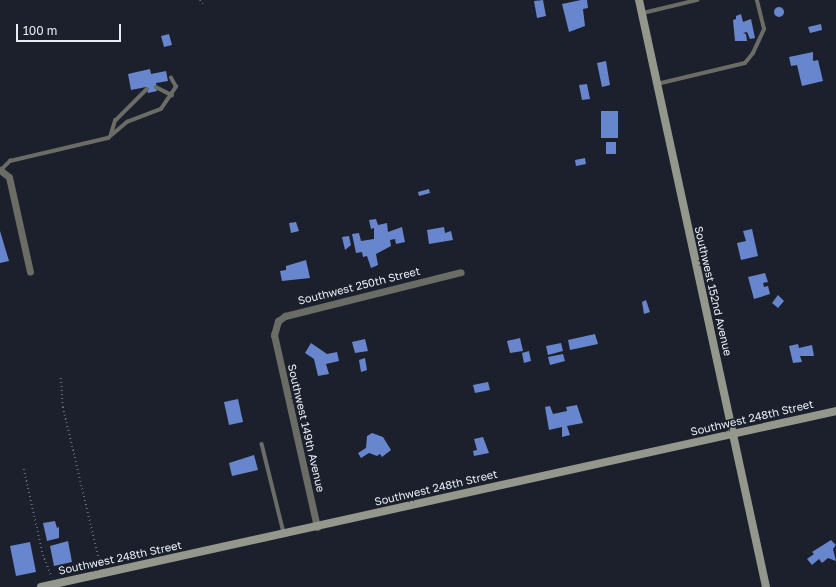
<!DOCTYPE html>
<html>
<head>
<meta charset="utf-8">
<style>
	body { margin:0 }
	#map { position:relative; width:836px; height:587px; overflow:hidden; background:#1b202c; font-family:"Golos Text",sans-serif }
	div>[style] { position:absolute }
	.building>* { inset:0; background:#6886cd }
	.round { border-radius:50% }
	.path>* { height:1.5px; margin-top:-0.75px; transform-origin:0; background:repeating-linear-gradient(90deg,#646973 0 1px,transparent 0 4px) }
	.lane>* { height:3.5px; margin:-1.75px; padding:0 1.75px; transform-origin:1.75px; border-radius:1.75px; background:#6a6c65 }
	.street>* { height:7px; margin:-3.5px; padding:0 3.5px; transform-origin:3.5px; border-radius:3.5px; background:#6a6c65 }
	.secondary>* { height:8px; margin:-4px; padding:0 4px; transform-origin:4px; border-radius:4px; background:#94988c }
	span { translate:-50% -50%; white-space:nowrap; text-align:center; line-height:1.15; -webkit-text-stroke:3.5px #1b202c; paint-order:stroke }
	.street-label { font-size:11px; color:#e8ecf4 }
	.scale { position:absolute; left:16px; top:24px; width:105px; height:18px; box-sizing:border-box; border:2px solid #e8ecf4; border-top:0; padding-left:5px; font-size:12px; line-height:14px; white-space:nowrap; color:#e8ecf4; -webkit-text-stroke:3px #1b202c; paint-order:stroke }
</style>
</head>
<body>
<div id="map">
	<div class="building">
		<div style="clip-path:polygon(543px 0,546px 16px,537px 18px,534px 1px)"></div>
		<div style="clip-path:polygon(581px 0,587px 0,588px 8px,583px 9px,585px 26px,569px 32px,562px 4px)"></div>
		<div class="round" style="left:774px;top:7px;width:10px;height:10px"></div>
		<div style="clip-path:polygon(741px 14px,743px 22px,751px 19px,755px 38px,750px 39px,747px 32px,743px 33px,746px 34px,747px 41px,735px 41px,733px 20px,736px 19px,736px 16px)"></div>
		<div style="clip-path:polygon(821px 24px,822px 30px,810px 33px,808px 27px)"></div>
		<div style="clip-path:polygon(169px 34px,172px 45px,164px 47px,161px 36px)"></div>
		<div style="clip-path:polygon(813px 52px,813px 61px,818px 60px,823px 81px,802px 86px,797px 65px,791px 66px,789px 57px)"></div>
		<div style="clip-path:polygon(606px 61px,610px 85px,602px 87px,597px 63px)"></div>
		<div style="clip-path:polygon(150px 69px,151px 74px,166px 71px,168px 81px,156px 83px,157px 91px,148px 93px,146px 87px,131px 90px,128px 74px)"></div>
		<div style="clip-path:polygon(587px 84px,590px 99px,582px 100px,579px 85px)"></div>
		<div style="clip-path:polygon(601px 111px,618px 111px,618px 138px,601px 138px)"></div>
		<div style="clip-path:polygon(606px 142px,616px 142px,616px 154px,606px 154px)"></div>
		<div style="clip-path:polygon(585px 158px,586px 164px,576px 166px,575px 160px)"></div>
		<div style="clip-path:polygon(429px 189px,430px 193px,419px 196px,418px 192px)"></div>
		<div style="clip-path:polygon(376px 219px,378px 225px,387px 223px,388px 232px,402px 227px,405px 242px,396px 244px,395px 239px,390px 240px,391px 246px,376px 254px,378px 265px,371px 268px,367px 256px,363px 257px,362px 252px,356px 253px,352px 234px,359px 233px,361px 241px,374px 239px,374px 228px,371px 229px,369px 220px)"></div>
		<div style="clip-path:polygon(296px 222px,299px 231px,291px 233px,289px 223px)"></div>
		<div style="clip-path:polygon(444px 227px,445px 233px,451px 231px,453px 240px,429px 244px,427px 230px)"></div>
		<div style="clip-path:polygon(752px 229px,758px 256px,741px 260px,737px 243px,746px 241px,743px 231px)"></div>
		<div style="clip-path:polygon(0 231px,9px 261px,0 263px)"></div>
		<div style="clip-path:polygon(349px 236px,351px 245px,345px 250px,342px 237px)"></div>
		<div style="clip-path:polygon(306px 260px,310px 278px,282px 281px,280px 271px,286px 270px,286px 266px)"></div>
		<div style="clip-path:polygon(765px 273px,768px 282px,763px 283px,764px 287px,768px 286px,770px 294px,754px 299px,748px 277px)"></div>
		<div style="clip-path:polygon(778px 295px,784px 301px,778px 308px,772px 303px)"></div>
		<div style="clip-path:polygon(646px 300px,650px 312px,644px 314px,642px 302px)"></div>
		<div style="clip-path:polygon(595px 334px,598px 344px,570px 350px,568px 340px)"></div>
		<div style="clip-path:polygon(520px 338px,523px 351px,510px 353px,507px 341px)"></div>
		<div style="clip-path:polygon(365px 339px,368px 351px,355px 353px,352px 342px)"></div>
		<div style="clip-path:polygon(311px 343px,327px 354px,337px 352px,339px 361px,326px 364px,329px 374px,318px 376px,314px 359px,305px 353px)"></div>
		<div style="clip-path:polygon(561px 343px,563px 351px,548px 355px,546px 346px)"></div>
		<div style="clip-path:polygon(798px 344px,799px 348px,812px 345px,814px 356px,800px 356px,802px 362px,793px 363px,789px 346px)"></div>
		<div style="clip-path:polygon(529px 351px,531px 361px,524px 363px,522px 353px)"></div>
		<div style="clip-path:polygon(563px 354px,565px 361px,550px 365px,548px 357px)"></div>
		<div style="clip-path:polygon(365px 358px,367px 370px,361px 372px,359px 360px)"></div>
		<div style="clip-path:polygon(488px 382px,490px 390px,475px 393px,473px 385px)"></div>
		<div style="clip-path:polygon(238px 399px,243px 422px,229px 425px,224px 402px)"></div>
		<div style="clip-path:polygon(577px 405px,583px 423px,567px 426px,570px 435px,562px 437px,562px 427px,549px 430px,545px 407px,550px 406px,553px 414px,567px 411px,566px 407px)"></div>
		<div style="clip-path:polygon(372px 433px,383px 437px,391px 450px,382px 457px,380px 454px,377px 456px,369px 453px,361px 458px,358px 453px,366px 448px,367px 436px)"></div>
		<div style="clip-path:polygon(483px 437px,489px 453px,474px 456px,473px 451px,477px 450px,474px 439px)"></div>
		<div style="clip-path:polygon(254px 455px,258px 470px,232px 476px,229px 463px)"></div>
		<div style="clip-path:polygon(55px 521px,57px 528px,59px 527px,59px 538px,47px 541px,43px 523px)"></div>
		<div style="clip-path:polygon(831px 540px,836px 545px,833px 549px,836px 561px,828px 558px,822px 563px,819px 559px,812px 565px,807px 559px,814px 554px,812px 552px)"></div>
		<div style="clip-path:polygon(68px 541px,72px 562px,54px 566px,50px 546px)"></div>
		<div style="clip-path:polygon(30px 542px,36px 572px,16px 576px,10px 546px)"></div>
	</div>
	<div class="path">
		<div style="left:200px;top:0;width:5px;rotate:53deg"></div>
		<div style="left:61px;top:378px;width:29px;rotate:86deg"></div>
		<div style="left:63px;top:407px;width:165px;rotate:76.7deg"></div>
		<div style="left:24px;top:469px;width:88px;rotate:77.5deg"></div>
		<div style="left:43px;top:555px;width:24px;rotate:68deg"></div>
	</div>
	<div class="lane">
		<div style="left:643px;top:13px;width:56px;rotate:-13.5deg"></div>
		<div style="left:657px;top:84px;width:90px;rotate:-13.4deg"></div>
		<div style="left:745px;top:63px;width:13px;rotate:-51deg"></div>
		<div style="left:753px;top:53px;width:26px;rotate:-65deg"></div>
		<div style="left:764px;top:29px;width:30px;rotate:-104deg"></div>
		<div style="left:156px;top:87px;width:18px;rotate:27deg"></div>
		<div style="left:111px;top:134px;width:14px;rotate:-73deg"></div>
		<div style="left:115px;top:121px;width:45px;rotate:-45deg"></div>
		<div style="left:1px;top:170px;width:13px;rotate:-45deg"></div>
		<div style="left:10px;top:161px;width:101px;rotate:-13.2deg"></div>
		<div style="left:108px;top:138px;width:25px;rotate:-40deg"></div>
		<div style="left:127px;top:122px;width:36px;rotate:-21deg"></div>
		<div style="left:161px;top:109px;width:27px;rotate:-56deg"></div>
		<div style="left:176px;top:87px;width:10px;rotate:-119deg"></div>
		<div style="left:262px;top:444px;width:92px;rotate:76.1deg"></div>
	</div>
	<div class="street">
		<div style="left:0;top:170px;width:11px;rotate:38deg"></div>
		<div style="left:9px;top:177px;width:97px;rotate:77.5deg"></div>
		<div style="left:317px;top:527px;width:197px;rotate:-102.6deg"></div>
		<div style="left:274px;top:335px;width:15px;rotate:-74deg"></div>
		<div style="left:278px;top:321px;width:9px;rotate:-36deg"></div>
		<div style="left:285px;top:316px;width:181px;rotate:-14deg"></div>
	</div>
	<div class="secondary">
		<div style="left:639px;top:0;width:601px;rotate:77.79deg"></div>
		<div style="left:41px;top:587px;width:814px;rotate:-12.48deg"></div>
	</div>
	<div class="street-label">
		<span style="left:359px;top:286px;rotate:-14deg">Southwest 250th Street</span>
		<span style="left:713px;top:291px;rotate:77deg">Southwest 152nd Avenue</span>
		<span style="left:752px;top:418px;rotate:-13deg">Southwest 248th Street</span>
		<span style="left:306px;top:428px;rotate:77deg">Southwest 149th Avenue</span>
		<span style="left:436px;top:488px;rotate:-13deg">Southwest 248th Street</span>
		<span style="left:120px;top:558px;rotate:-12deg">Southwest 248th Street</span>
	</div>
	<div class="scale">100 m</div>
</div>
</body>
</html>
